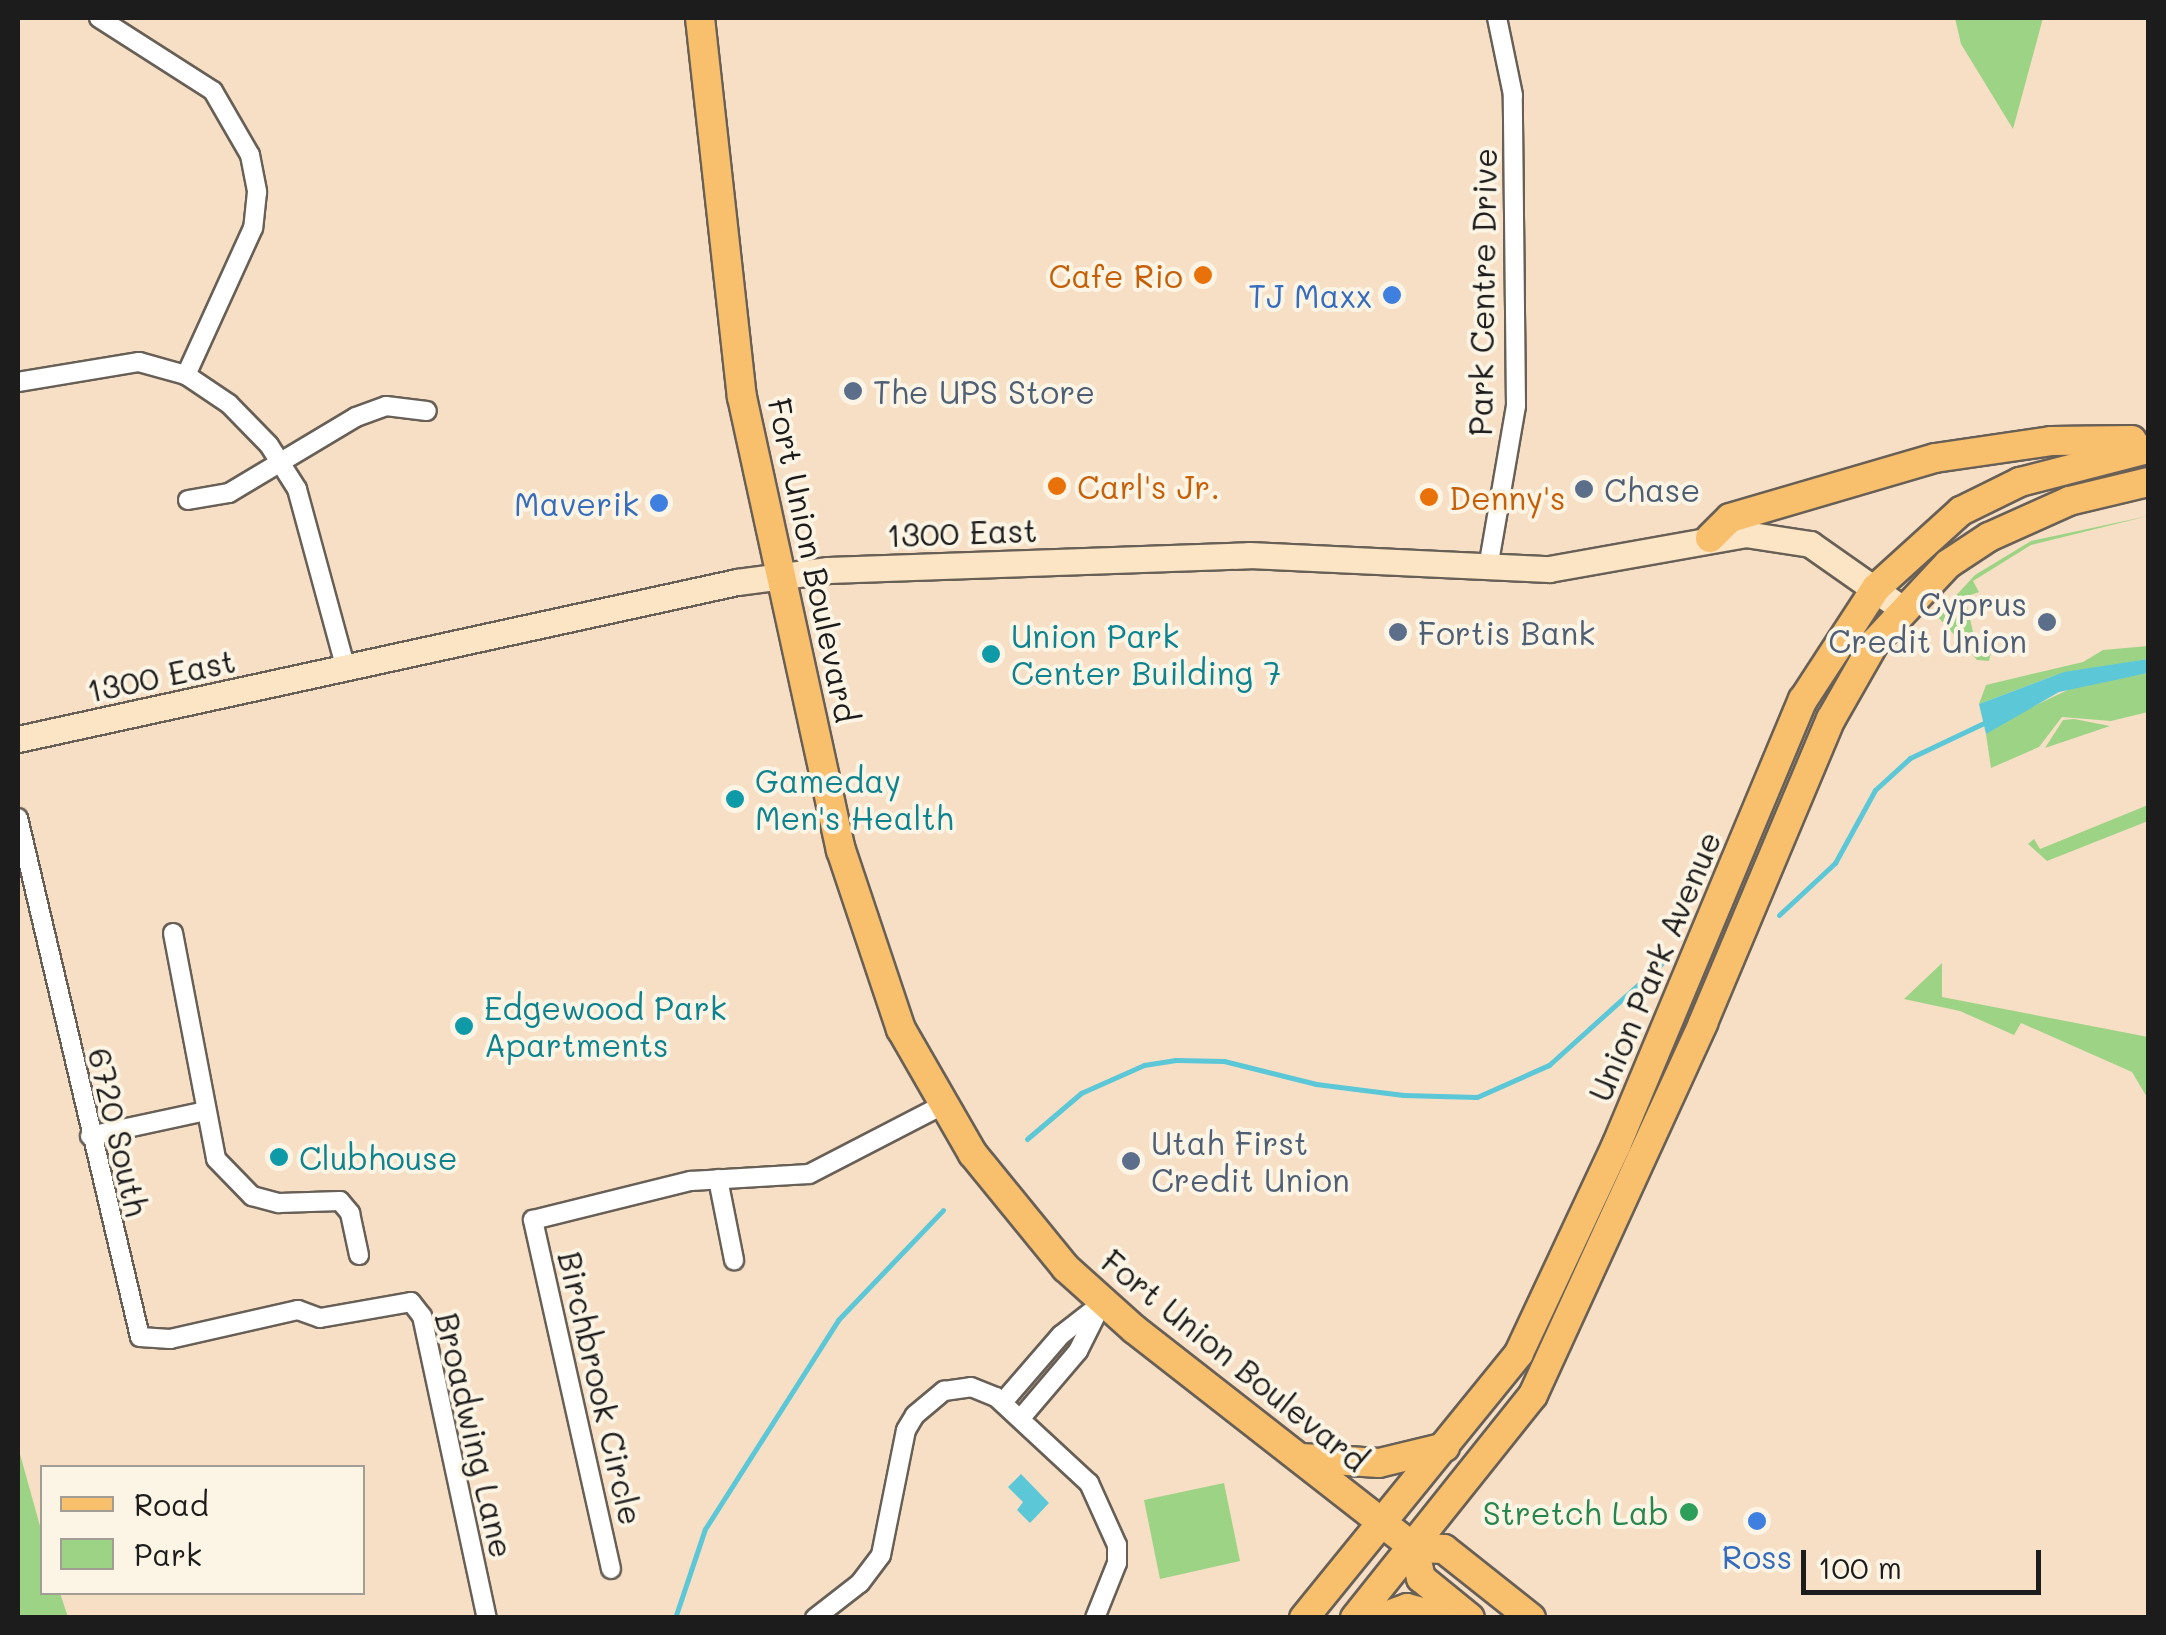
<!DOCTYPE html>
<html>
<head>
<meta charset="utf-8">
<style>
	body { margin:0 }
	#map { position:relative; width:2166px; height:1635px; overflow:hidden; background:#f6dfc5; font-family:Mali,sans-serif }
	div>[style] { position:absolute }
	.green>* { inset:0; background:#9dd385 }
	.water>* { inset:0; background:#5cc7d7 }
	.stream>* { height:5px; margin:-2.5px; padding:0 2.5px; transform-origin:2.5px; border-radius:2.5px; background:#5cc7d7 }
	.roads { filter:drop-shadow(2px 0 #686057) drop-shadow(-2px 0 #686057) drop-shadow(0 2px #686057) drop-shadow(0 -2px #686057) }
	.minor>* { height:18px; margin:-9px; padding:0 9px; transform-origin:9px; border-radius:9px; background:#fff }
	.secondary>* { height:25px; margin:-12.5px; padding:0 12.5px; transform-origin:12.5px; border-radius:12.5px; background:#fce5c4 }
	.primary>* { height:28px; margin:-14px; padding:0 14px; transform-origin:14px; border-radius:14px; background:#f8bf6c }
	.dots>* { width:28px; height:28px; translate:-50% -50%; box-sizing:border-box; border:5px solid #fcf5e5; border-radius:50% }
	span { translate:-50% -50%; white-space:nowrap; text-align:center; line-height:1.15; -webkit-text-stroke:8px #fcf5e5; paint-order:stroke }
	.food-label { font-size:32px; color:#c56008 }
	.right { translate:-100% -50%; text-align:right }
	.left { translate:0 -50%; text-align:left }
	.street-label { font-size:32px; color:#1c1c1c }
	.shop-label { font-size:32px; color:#366cbe }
	.service-label { font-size:32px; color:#4e5e75 }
	.culture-label { font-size:32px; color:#0d838f }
	.leisure-label { font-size:32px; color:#27864d }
	.frame { position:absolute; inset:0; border:20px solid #1c1c1c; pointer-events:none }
	.legend { position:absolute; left:40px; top:1465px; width:325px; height:130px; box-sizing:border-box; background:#fcf5e5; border:2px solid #a29e95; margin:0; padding:12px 18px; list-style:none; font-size:30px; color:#1c1c1c }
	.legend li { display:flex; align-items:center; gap:20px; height:50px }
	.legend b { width:50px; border:2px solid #a29e95 }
	.scale { position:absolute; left:1801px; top:1550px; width:240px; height:45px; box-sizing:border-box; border:5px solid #1c1c1c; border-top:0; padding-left:12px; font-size:30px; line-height:35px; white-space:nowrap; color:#1c1c1c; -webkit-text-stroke:8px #fcf5e5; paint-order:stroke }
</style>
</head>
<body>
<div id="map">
	<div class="green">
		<div style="clip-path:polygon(1955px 18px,2043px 18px,2013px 129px,1961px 44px)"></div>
		<div style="clip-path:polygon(2148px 516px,2031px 545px,1973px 581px,1979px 592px,1965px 597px,1978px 654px,1991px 652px,1989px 661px,1977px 660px,1937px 616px,1975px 575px,2031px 541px)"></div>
		<div style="clip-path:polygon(2148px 646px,2148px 659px,2056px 675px,1979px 704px,1986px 685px,2083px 662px,2103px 650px)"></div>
		<div style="clip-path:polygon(2148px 673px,2148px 712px,2111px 721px,2062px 717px,2039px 747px,1991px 768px,1986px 734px,2009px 718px,2074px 687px)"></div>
		<div style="clip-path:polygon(2063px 720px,2074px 719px,2110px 726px,2045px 748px)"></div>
		<div style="clip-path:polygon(2148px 805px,2148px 821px,2047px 861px,2028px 844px,2034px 839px,2040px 849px)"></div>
		<div style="clip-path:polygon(1942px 963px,1942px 997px,2148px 1037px,2148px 1099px,2132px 1072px,2021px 1023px,2014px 1035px,1960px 1011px,1904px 999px)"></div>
		<div style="clip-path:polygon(18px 1447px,42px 1533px,42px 1592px,60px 1593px,68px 1617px,18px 1617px)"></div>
		<div style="clip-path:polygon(1224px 1483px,1240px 1561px,1160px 1579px,1144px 1500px)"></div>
	</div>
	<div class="water">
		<div style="clip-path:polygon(2148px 659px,2148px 673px,2059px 692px,1986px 734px,1979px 704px,2064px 672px)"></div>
		<div style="clip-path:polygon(1021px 1474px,1049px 1503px,1030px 1523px,1017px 1510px,1023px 1502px,1008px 1487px)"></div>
	</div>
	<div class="stream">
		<div style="left:1779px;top:915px;width:76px;rotate:-42.9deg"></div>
		<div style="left:1835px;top:863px;width:83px;rotate:-61.3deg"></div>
		<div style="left:1875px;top:790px;width:47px;rotate:-42.4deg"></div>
		<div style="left:1910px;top:758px;width:84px;rotate:-25.3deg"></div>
		<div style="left:1027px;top:1139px;width:71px;rotate:-40.4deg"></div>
		<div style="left:1081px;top:1093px;width:69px;rotate:-24deg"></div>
		<div style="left:1144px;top:1065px;width:32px;rotate:-9deg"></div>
		<div style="left:1176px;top:1060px;width:48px;rotate:1.2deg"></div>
		<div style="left:1224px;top:1061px;width:95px;rotate:14deg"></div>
		<div style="left:1316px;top:1084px;width:88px;rotate:7.2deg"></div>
		<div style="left:1403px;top:1095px;width:74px;rotate:1.5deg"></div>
		<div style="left:1477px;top:1097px;width:79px;rotate:-24deg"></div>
		<div style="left:1549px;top:1065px;width:151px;rotate:-42deg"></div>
		<div style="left:675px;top:1618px;width:94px;rotate:-71.4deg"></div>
		<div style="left:705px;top:1529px;width:248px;rotate:-57.5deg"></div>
		<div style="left:838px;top:1320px;width:152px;rotate:-46.3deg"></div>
	</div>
	<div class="roads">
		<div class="minor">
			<div style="left:99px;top:18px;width:135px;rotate:32.6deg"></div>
			<div style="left:213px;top:91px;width:74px;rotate:60deg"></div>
			<div style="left:250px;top:155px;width:38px;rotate:79deg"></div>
			<div style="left:257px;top:192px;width:36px;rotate:96deg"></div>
			<div style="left:253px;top:228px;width:162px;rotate:114.5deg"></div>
			<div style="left:18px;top:382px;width:123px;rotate:-9.4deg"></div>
			<div style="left:139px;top:362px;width:49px;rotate:15.5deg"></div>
			<div style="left:186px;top:375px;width:52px;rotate:34deg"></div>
			<div style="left:229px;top:404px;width:57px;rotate:45.7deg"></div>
			<div style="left:269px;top:445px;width:52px;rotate:57.5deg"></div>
			<div style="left:297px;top:489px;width:187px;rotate:74.8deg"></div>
			<div style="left:188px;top:500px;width:42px;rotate:-9.7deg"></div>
			<div style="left:229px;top:493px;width:148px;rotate:-30.9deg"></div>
			<div style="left:356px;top:417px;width:32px;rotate:-20deg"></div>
			<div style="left:386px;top:406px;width:41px;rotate:7deg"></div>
			<div style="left:1488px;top:568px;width:164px;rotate:-80.2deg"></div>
			<div style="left:1516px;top:406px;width:311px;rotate:-90.6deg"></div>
			<div style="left:1513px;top:95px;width:79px;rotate:-101.7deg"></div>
			<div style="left:18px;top:818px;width:533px;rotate:76.77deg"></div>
			<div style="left:140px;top:1337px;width:30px;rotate:4deg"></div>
			<div style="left:170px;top:1339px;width:131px;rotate:-12.8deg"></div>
			<div style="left:298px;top:1310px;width:23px;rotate:20deg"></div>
			<div style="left:320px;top:1318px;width:92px;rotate:-10deg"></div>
			<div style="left:411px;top:1302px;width:18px;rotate:52deg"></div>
			<div style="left:422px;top:1316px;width:309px;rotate:77.9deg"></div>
			<div style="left:173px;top:933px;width:230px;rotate:79.2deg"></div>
			<div style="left:216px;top:1159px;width:52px;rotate:45.8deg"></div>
			<div style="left:252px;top:1196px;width:28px;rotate:15deg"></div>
			<div style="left:279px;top:1203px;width:61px;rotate:-1.9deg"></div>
			<div style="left:340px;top:1201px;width:16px;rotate:50deg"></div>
			<div style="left:350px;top:1213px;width:43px;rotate:77.9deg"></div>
			<div style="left:90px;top:1136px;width:119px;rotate:-12.2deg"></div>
			<div style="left:718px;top:1179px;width:83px;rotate:78.8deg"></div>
			<div style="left:1003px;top:1402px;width:89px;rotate:-49.1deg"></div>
			<div style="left:1061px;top:1335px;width:46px;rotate:-37.9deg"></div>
			<div style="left:1021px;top:1418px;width:88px;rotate:-49.6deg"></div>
			<div style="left:1078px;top:1351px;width:54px;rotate:-63.4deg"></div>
			<div style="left:611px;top:1569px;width:358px;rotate:-102.6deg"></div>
			<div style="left:533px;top:1220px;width:163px;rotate:-13.9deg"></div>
			<div style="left:691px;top:1181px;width:118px;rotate:-3.4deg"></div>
			<div style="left:809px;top:1174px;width:148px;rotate:-27.3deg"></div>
			<div style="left:815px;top:1618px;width:57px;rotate:-37.9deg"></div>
			<div style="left:860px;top:1583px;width:35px;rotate:-53deg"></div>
			<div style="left:881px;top:1555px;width:127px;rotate:-78.7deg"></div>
			<div style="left:906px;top:1430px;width:17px;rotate:-59deg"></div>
			<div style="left:915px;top:1415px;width:38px;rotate:-40deg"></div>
			<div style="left:944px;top:1391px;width:27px;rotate:-8deg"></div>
			<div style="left:971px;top:1387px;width:27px;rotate:22deg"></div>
			<div style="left:996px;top:1397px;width:127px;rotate:42.8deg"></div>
			<div style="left:1089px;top:1483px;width:68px;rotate:65.7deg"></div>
			<div style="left:1117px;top:1545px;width:18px;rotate:90deg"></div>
			<div style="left:1117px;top:1563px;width:59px;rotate:111.8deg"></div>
		</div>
		<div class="secondary">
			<div style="left:18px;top:739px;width:736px;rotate:-12.32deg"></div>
			<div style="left:737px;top:582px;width:92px;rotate:-7.5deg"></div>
			<div style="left:828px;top:570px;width:421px;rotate:-2deg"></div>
			<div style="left:1249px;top:555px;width:300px;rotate:2.7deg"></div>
			<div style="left:1549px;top:569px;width:199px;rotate:-10.1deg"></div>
			<div style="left:1745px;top:534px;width:66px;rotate:8.7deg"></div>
			<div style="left:1810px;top:544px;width:111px;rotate:35.1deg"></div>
		</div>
		<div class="primary">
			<div style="left:700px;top:18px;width:381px;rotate:83.7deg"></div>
			<div style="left:742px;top:397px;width:464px;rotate:77.7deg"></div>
			<div style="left:841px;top:850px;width:189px;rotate:71.5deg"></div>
			<div style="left:901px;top:1029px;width:144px;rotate:60.1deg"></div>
			<div style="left:973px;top:1154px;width:147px;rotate:50.8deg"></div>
			<div style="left:1066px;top:1268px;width:91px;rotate:41.9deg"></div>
			<div style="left:1134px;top:1329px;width:355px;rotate:38deg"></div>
			<div style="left:1414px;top:1548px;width:31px;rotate:77deg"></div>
			<div style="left:1421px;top:1578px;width:63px;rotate:39.2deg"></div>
			<div style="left:1710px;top:538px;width:28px;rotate:-45deg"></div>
			<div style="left:1730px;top:518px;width:214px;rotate:-16.3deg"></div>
			<div style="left:1935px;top:458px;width:117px;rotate:-8.3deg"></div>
			<div style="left:2051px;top:441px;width:81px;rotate:-0.7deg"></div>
			<div style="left:1301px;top:1458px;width:78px;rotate:3.7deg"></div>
			<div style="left:1379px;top:1463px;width:68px;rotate:-13.6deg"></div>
			<div style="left:1414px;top:1548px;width:30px;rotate:2deg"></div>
			<div style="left:1444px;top:1549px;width:111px;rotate:38.4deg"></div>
			<div style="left:1304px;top:1618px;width:341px;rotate:-50.9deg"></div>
			<div style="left:1519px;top:1353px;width:229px;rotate:-64.9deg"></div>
			<div style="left:1616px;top:1146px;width:484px;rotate:-67.3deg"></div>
			<div style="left:1803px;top:700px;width:134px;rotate:-56.9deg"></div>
			<div style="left:1876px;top:588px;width:115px;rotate:-42.2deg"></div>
			<div style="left:1961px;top:511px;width:66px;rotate:-26.2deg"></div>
			<div style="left:2020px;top:482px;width:132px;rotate:-14.5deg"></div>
			<div style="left:1355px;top:1618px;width:285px;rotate:-51.4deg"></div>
			<div style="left:1533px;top:1395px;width:409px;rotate:-65.4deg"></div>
			<div style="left:1703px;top:1023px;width:330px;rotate:-67.2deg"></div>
			<div style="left:1831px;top:719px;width:89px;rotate:-60.3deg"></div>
			<div style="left:1875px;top:642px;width:107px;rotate:-46.9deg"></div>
			<div style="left:1948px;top:564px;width:49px;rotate:-33.4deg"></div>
			<div style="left:1989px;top:537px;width:88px;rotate:-24.2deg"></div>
			<div style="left:2069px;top:501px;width:81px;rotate:-13.5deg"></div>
			<div style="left:1380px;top:1618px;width:29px;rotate:-20deg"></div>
			<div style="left:1407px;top:1608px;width:39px;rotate:15deg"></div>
		</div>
	</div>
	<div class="dots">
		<div style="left:1203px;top:275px;background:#e8710a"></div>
		<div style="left:1392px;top:295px;background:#3f7fe0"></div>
		<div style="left:853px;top:391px;background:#5c6f8a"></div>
		<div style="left:1057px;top:486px;background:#e8710a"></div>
		<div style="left:1584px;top:489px;background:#5c6f8a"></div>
		<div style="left:1429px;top:497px;background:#e8710a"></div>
		<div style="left:659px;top:503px;background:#3f7fe0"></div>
		<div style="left:2047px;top:622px;background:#5c6f8a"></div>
		<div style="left:1398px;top:632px;background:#5c6f8a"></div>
		<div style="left:991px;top:654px;background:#0f9aa8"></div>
		<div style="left:735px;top:799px;background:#0f9aa8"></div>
		<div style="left:464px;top:1026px;background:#0f9aa8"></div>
		<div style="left:279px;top:1157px;background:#0f9aa8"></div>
		<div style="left:1131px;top:1161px;background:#5c6f8a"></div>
		<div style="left:1689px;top:1512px;background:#2e9e5b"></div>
		<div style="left:1757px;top:1521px;background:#3f7fe0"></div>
	</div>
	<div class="food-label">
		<span class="right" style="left:1183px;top:275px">Cafe Rio</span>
		<span class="left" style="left:1077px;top:486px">Carl's Jr.</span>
		<span class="left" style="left:1449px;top:497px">Denny's</span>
	</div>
	<div class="street-label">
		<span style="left:1482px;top:292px;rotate:-89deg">Park Centre Drive</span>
		<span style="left:962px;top:532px;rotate:-2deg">1300 East</span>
		<span style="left:814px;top:560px;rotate:78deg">Fort Union Boulevard</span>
		<span style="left:161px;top:675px;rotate:-12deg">1300 East</span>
		<span style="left:1654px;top:966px;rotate:-67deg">Union Park Avenue</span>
		<span style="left:119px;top:1132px;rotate:77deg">6720 South</span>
		<span style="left:1235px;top:1360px;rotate:39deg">Fort Union Boulevard</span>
		<span style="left:601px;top:1388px;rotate:77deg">Birchbrook Circle</span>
		<span style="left:475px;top:1435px;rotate:77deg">Broadwing Lane</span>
	</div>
	<div class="shop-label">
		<span class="right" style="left:1372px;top:295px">TJ Maxx</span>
		<span class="right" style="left:639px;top:503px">Maverik</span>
		<span style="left:1757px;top:1556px">Ross</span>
	</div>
	<div class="service-label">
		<span class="left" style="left:873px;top:391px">The UPS Store</span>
		<span class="left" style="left:1604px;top:489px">Chase</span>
		<span class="right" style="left:2027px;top:622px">Cyprus<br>Credit Union</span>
		<span class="left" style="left:1418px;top:632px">Fortis Bank</span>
		<span class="left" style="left:1151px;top:1161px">Utah First<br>Credit Union</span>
	</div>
	<div class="culture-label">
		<span class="left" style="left:1011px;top:654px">Union Park<br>Center Building 7</span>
		<span class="left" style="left:755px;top:799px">Gameday<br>Men's Health</span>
		<span class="left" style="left:484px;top:1026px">Edgewood Park<br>Apartments</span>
		<span class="left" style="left:299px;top:1157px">Clubhouse</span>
	</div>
	<div class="leisure-label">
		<span class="right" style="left:1669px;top:1512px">Stretch Lab</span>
	</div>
	<div class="frame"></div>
	<ul class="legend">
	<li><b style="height:12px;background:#f8bf6c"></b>Road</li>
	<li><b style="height:28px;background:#9dd385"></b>Park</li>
	</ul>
	<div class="scale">100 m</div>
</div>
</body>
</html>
